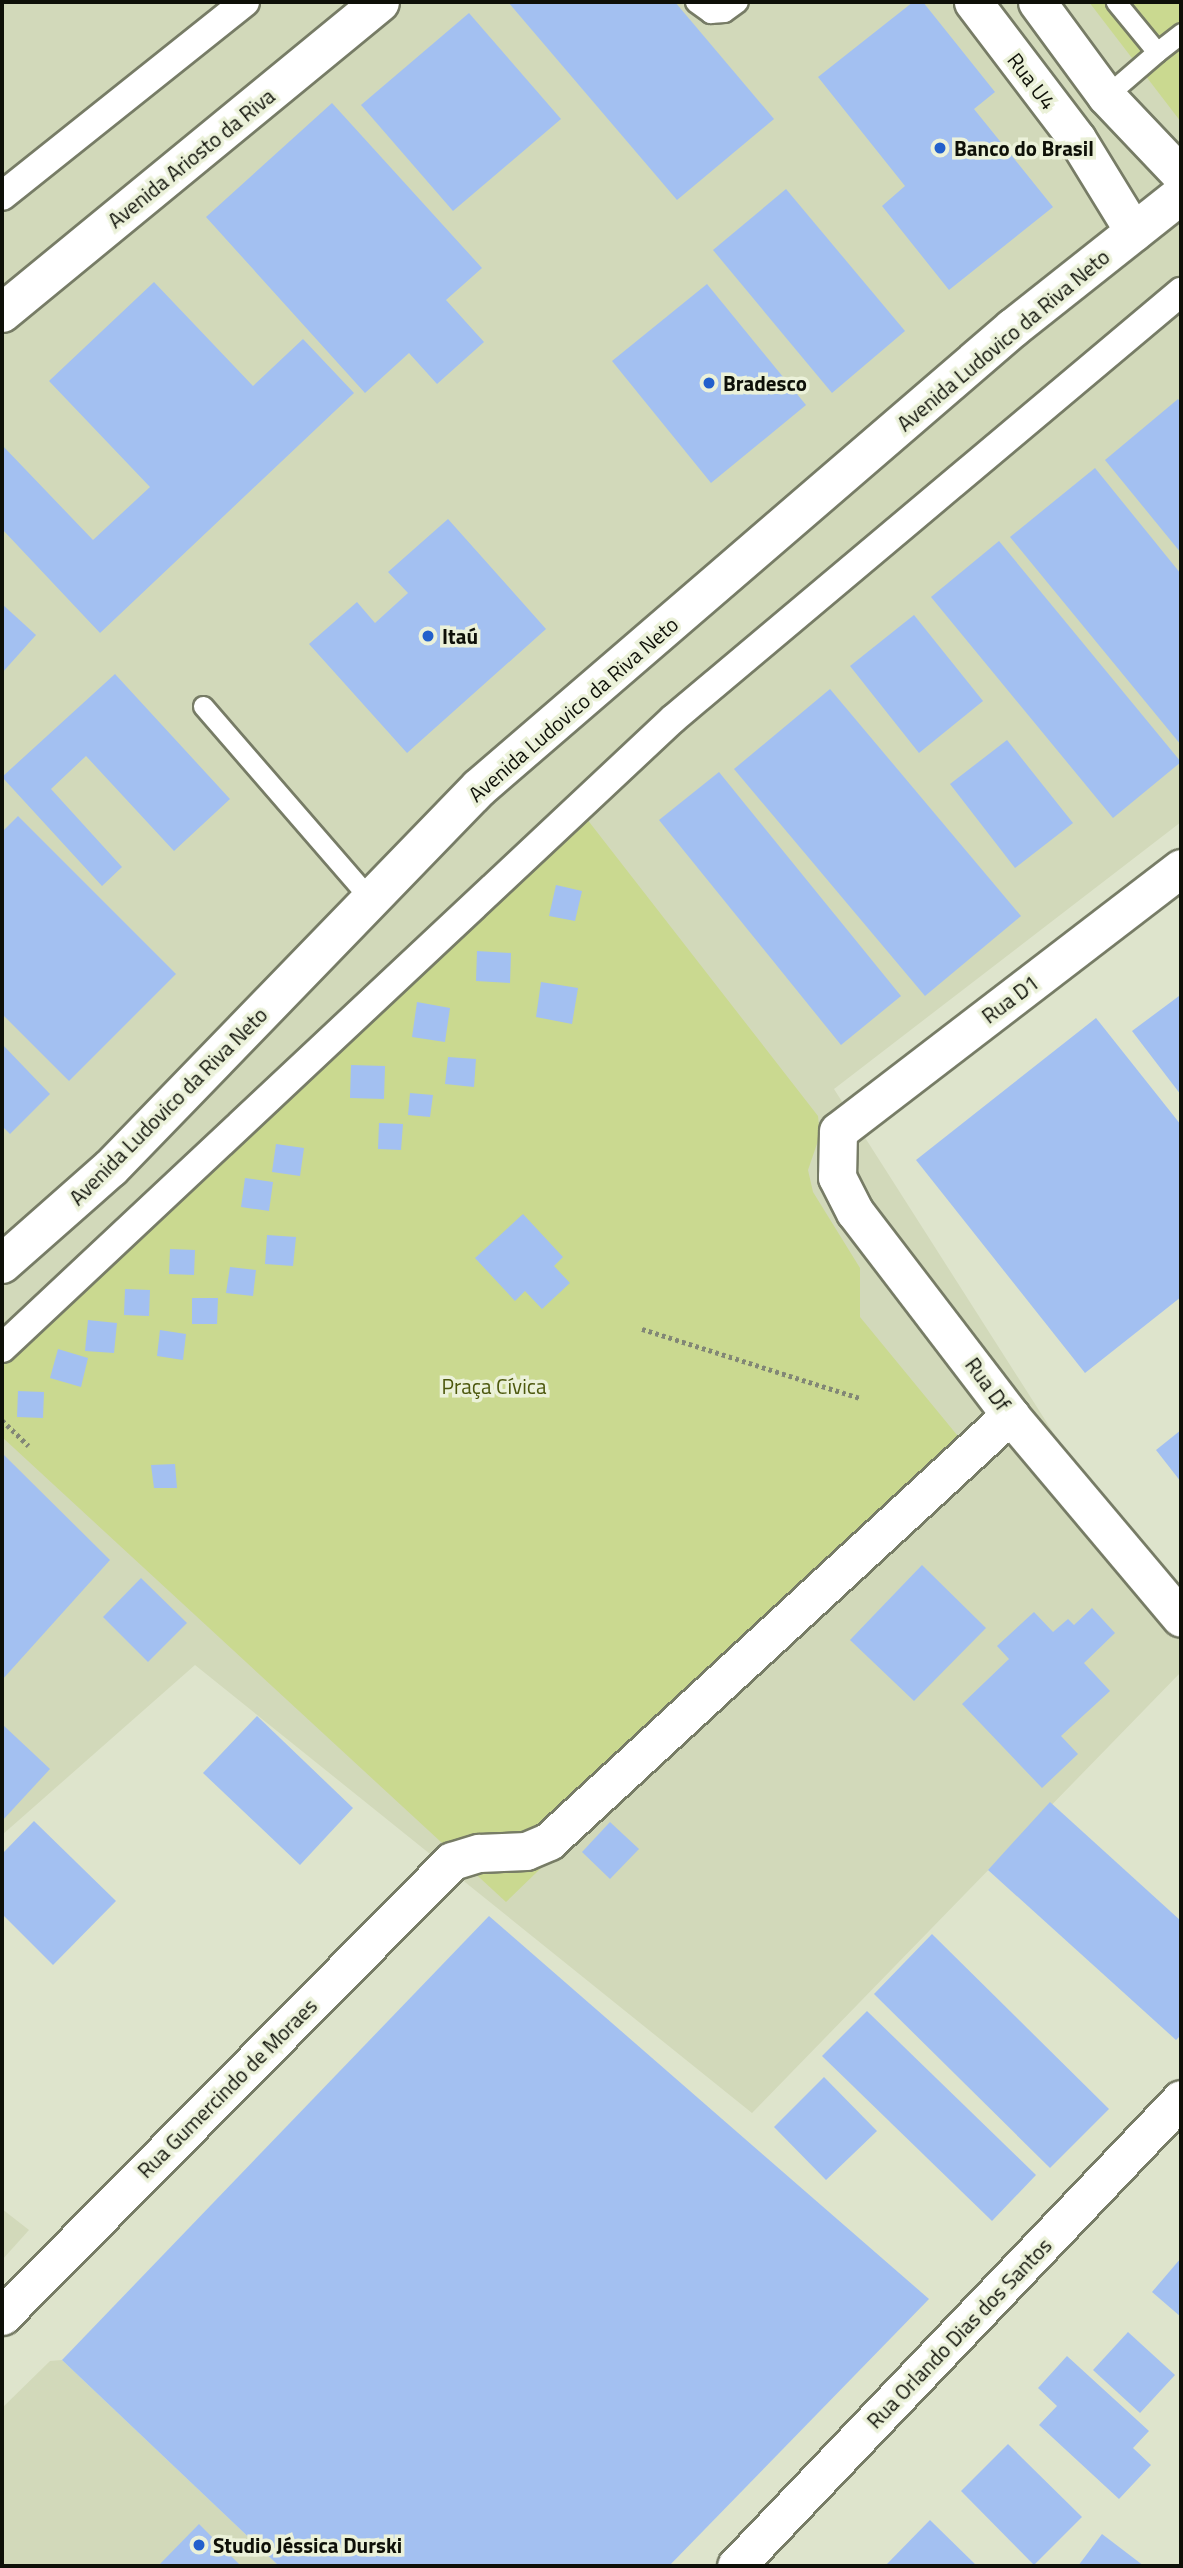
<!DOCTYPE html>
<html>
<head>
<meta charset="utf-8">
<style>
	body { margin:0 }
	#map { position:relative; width:1183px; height:2568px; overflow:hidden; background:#dee4cc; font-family:"Titillium Web",sans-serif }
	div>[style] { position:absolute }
	.built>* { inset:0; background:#d2d9ba }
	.green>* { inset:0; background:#cad990 }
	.building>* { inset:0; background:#a3c0f1 }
	.path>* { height:4.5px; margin-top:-2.25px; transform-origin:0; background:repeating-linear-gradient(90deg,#828776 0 3.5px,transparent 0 7px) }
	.roads { filter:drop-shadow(2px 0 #777c66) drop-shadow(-2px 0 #777c66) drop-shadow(0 2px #777c66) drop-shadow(0 -2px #777c66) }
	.service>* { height:19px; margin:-9.5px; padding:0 9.5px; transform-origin:9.5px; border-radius:9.5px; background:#fff }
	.pedestrian>* { height:28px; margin:-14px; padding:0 14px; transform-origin:14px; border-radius:14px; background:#fff }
	.minor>* { height:37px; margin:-18.5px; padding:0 18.5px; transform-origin:18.5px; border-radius:18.5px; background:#fff }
	.tertiary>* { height:38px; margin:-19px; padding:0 19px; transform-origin:19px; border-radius:19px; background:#fff }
	.dots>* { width:19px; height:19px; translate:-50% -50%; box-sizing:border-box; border:4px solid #ebf1d9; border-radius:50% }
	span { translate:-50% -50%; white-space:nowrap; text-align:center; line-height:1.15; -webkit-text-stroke:7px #ebf1d9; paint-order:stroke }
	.street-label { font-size:21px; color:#0e1008 }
	.poi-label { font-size:21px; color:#0e1008; font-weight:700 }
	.left { translate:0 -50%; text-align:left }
	.park-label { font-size:21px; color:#4d580e }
	.frame { position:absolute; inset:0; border:4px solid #0e1008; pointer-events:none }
</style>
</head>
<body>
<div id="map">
	<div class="built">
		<div style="clip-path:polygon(2px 2px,1181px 2px,1181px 822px,834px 1089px,1181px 1633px,1181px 1672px,752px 2113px,195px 1665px,2px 1835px)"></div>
		<div style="clip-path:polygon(2px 2209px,29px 2230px,2px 2260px)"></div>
		<div style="clip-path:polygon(62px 2360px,279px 2566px,2px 2566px,2px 2408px,50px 2361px)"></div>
	</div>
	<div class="green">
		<div style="clip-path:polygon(1089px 2px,1181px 2px,1181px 122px)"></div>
		<div style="clip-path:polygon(576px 805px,818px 1116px,820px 1135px,808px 1170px,813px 1192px,860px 1268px,860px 1317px,971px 1452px,506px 1902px,2px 1437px,2px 1337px)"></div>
	</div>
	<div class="building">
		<div style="clip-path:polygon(508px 2px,675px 2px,774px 119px,677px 200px)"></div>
		<div style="clip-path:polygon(913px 2px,923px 2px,995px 92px,974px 109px,1053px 207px,949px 290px,882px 206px,905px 186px,818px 77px)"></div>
		<div style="clip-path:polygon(469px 13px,561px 119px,453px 211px,361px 105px)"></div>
		<div style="clip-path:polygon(332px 103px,482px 268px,446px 300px,484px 342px,437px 384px,409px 353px,365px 393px,206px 217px)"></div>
		<div style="clip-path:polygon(786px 189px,905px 331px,832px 393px,713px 250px)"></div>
		<div style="clip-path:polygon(154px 282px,253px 386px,303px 339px,354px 393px,100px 633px,2px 529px,2px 445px,93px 540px,150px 487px,49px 381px)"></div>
		<div style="clip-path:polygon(707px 284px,806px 405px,711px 483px,612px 361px)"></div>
		<div style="clip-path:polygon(1178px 399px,1181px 403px,1181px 553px,1105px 460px)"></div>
		<div style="clip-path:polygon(1095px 468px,1181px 574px,1181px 745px,1010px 537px)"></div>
		<div style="clip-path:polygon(448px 519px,546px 629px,407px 753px,309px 644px,357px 602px,375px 623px,408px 593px,388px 572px)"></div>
		<div style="clip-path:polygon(999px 541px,1181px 762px,1113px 818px,931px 597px)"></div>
		<div style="clip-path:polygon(2px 604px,36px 635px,2px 673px)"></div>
		<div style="clip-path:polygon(914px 615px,983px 701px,919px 753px,850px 666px)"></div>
		<div style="clip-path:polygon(115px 674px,230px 799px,174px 851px,86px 756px,51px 789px,122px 867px,102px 886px,2px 777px)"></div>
		<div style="clip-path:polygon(830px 689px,1021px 916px,925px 996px,734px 769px)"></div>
		<div style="clip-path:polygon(1007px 740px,1073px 823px,1015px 868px,950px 784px)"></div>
		<div style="clip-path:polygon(719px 772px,901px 996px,841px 1045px,659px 820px)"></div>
		<div style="clip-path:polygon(18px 816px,176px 974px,69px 1081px,2px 1014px,2px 832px)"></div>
		<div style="clip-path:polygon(556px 885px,582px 891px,575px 921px,549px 916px)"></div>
		<div style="clip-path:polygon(477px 951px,511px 953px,510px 983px,476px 981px)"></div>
		<div style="clip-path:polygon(541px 982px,578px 988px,572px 1024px,536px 1017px)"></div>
		<div style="clip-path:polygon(1179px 996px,1181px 999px,1181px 1095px,1132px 1031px)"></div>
		<div style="clip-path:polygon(417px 1002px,450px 1008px,445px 1042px,412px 1037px)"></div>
		<div style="clip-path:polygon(1096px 1018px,1181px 1125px,1181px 1297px,1085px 1373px,916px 1160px)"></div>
		<div style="clip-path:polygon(2px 1044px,50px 1094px,10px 1134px,2px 1126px)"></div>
		<div style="clip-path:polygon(448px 1057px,476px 1059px,474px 1087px,445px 1084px)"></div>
		<div style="clip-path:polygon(351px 1065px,385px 1066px,384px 1099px,350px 1098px)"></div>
		<div style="clip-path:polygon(410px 1093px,433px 1095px,430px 1117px,408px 1115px)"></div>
		<div style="clip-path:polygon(379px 1123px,403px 1124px,401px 1150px,378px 1149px)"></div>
		<div style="clip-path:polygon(276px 1144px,304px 1148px,300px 1176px,272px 1172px)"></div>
		<div style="clip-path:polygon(245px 1178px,273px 1182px,269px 1211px,241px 1207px)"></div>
		<div style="clip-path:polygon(523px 1214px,563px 1257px,554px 1266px,570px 1283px,542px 1309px,525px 1291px,515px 1301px,475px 1258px)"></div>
		<div style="clip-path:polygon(267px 1235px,296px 1237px,293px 1266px,265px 1264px)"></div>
		<div style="clip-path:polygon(170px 1249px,195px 1250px,194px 1275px,169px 1274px)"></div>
		<div style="clip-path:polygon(230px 1267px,256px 1270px,253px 1296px,226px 1293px)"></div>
		<div style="clip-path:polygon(125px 1289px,150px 1290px,149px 1316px,124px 1315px)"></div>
		<div style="clip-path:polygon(192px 1298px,218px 1298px,217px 1324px,192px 1324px)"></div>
		<div style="clip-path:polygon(88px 1320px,117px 1323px,114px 1353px,85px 1351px)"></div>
		<div style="clip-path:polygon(160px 1330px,186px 1334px,183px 1360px,157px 1356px)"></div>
		<div style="clip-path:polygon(58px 1349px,88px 1358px,81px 1387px,50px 1378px)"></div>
		<div style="clip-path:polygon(18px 1391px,44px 1392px,43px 1418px,17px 1417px)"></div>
		<div style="clip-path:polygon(1181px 1430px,1181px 1482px,1156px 1450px)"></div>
		<div style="clip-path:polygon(3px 1454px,110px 1560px,2px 1680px,2px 1455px)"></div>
		<div style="clip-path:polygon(175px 1464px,177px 1488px,154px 1488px,151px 1465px)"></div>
		<div style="clip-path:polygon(922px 1565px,986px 1628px,914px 1701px,850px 1640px)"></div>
		<div style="clip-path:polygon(141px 1578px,187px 1623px,148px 1662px,103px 1617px)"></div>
		<div style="clip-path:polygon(1092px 1608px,1115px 1633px,1084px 1663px,1110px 1691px,1061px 1736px,1078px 1754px,1042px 1788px,962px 1704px,1009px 1659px,997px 1646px,1034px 1612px,1053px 1632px,1068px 1619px,1074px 1625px)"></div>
		<div style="clip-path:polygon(257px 1716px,353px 1808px,300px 1865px,203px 1773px)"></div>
		<div style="clip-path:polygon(2px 1724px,50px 1769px,2px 1821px)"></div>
		<div style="clip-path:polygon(1050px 1802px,1181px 1921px,1181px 2035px,1176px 2040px,988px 1870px)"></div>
		<div style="clip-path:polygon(34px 1821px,116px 1901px,53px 1965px,2px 1914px,2px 1854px)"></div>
		<div style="clip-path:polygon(610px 1822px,639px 1849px,610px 1879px,582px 1852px)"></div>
		<div style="clip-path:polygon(489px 1916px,929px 2299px,669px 2566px,279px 2566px,62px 2360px)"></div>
		<div style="clip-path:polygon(932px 1934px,1109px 2109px,1050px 2168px,874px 1994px)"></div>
		<div style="clip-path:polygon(867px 2011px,1036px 2175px,992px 2221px,822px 2056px)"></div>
		<div style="clip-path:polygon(824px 2077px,877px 2131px,826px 2180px,774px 2127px)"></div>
		<div style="clip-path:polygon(1181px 2258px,1181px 2317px,1152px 2292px)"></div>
		<div style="clip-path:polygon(1128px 2332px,1175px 2375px,1140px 2413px,1093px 2370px)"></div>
		<div style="clip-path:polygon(1067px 2356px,1149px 2431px,1133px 2448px,1151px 2465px,1119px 2499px,1039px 2425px,1057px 2406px,1038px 2388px)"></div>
		<div style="clip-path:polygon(1008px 2444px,1082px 2517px,1034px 2565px,961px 2491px)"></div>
		<div style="clip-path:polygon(930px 2520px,977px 2566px,885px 2566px)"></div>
		<div style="clip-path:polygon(199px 2524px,241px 2566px,158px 2566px)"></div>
		<div style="clip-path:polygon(1102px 2534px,1144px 2566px,1078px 2566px)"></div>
	</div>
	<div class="path">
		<div style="left:642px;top:1329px;width:229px;rotate:17.6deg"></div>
		<div style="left:2px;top:1420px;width:37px;rotate:44deg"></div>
	</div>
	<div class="roads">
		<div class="service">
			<div style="left:695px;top:2px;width:19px;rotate:36deg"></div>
			<div style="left:710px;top:13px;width:14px;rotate:-4deg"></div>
			<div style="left:724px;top:12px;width:17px;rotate:-36deg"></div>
			<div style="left:1157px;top:52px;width:31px;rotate:-38deg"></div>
			<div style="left:1106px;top:96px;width:67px;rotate:-40.8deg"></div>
			<div style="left:1157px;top:52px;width:65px;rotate:-129.4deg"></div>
			<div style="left:203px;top:706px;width:257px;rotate:49.1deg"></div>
		</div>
		<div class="pedestrian">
			<div style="left:2px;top:196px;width:311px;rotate:-38.6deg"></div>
			<div style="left:2px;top:1348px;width:920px;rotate:-43.15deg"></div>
			<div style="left:673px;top:719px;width:664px;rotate:-40.05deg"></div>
		</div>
		<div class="minor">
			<div style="left:973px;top:2px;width:172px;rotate:52.8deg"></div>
			<div style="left:1077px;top:139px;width:109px;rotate:58.5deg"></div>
			<div style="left:1037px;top:2px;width:117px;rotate:53.7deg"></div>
			<div style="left:1106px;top:96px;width:109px;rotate:46.5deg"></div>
			<div style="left:1181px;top:868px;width:432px;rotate:142.5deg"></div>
			<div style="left:838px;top:1131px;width:46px;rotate:91.2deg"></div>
			<div style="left:837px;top:1177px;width:39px;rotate:63deg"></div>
			<div style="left:855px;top:1212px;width:255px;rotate:52.6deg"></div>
			<div style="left:1010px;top:1415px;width:265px;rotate:49.9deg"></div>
			<div style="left:2px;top:2316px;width:640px;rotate:-45.32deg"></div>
			<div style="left:452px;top:1861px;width:28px;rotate:-17deg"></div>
			<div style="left:479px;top:1853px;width:47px;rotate:-2.4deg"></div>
			<div style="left:526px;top:1851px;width:25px;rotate:-23deg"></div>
			<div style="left:549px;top:1841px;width:628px;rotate:-42.74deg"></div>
			<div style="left:736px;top:2566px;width:645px;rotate:-46.38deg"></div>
		</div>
		<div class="tertiary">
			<div style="left:2px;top:313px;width:489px;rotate:-39.4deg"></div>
			<div style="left:2px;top:1264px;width:145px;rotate:-41.4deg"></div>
			<div style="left:111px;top:1168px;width:529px;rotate:-45.92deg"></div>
			<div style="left:479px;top:788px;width:705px;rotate:-40.74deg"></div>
			<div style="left:1013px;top:328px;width:214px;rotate:-38.4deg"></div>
		</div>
	</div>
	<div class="dots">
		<div style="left:940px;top:148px;background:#2260cc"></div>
		<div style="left:709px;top:383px;background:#2260cc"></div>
		<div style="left:428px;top:636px;background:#2260cc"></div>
		<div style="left:199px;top:2545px;background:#2260cc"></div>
	</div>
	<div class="street-label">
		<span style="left:1032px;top:81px;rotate:53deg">Rua U4</span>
		<span style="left:191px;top:158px;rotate:-39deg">Avenida Ariosto da Riva</span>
		<span style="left:1003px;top:340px;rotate:-40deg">Avenida Ludovico da Riva Neto</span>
		<span style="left:573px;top:709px;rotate:-41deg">Avenida Ludovico da Riva Neto</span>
		<span style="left:1010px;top:999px;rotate:-37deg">Rua D1</span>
		<span style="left:168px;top:1106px;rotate:-45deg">Avenida Ludovico da Riva Neto</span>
		<span style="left:988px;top:1384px;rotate:54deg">Rua Df</span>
		<span style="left:227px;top:2088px;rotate:-45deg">Rua Gumercindo de Moraes</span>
		<span style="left:959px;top:2333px;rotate:-46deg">Rua Orlando Dias dos Santos</span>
	</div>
	<div class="poi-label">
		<span class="left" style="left:954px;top:148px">Banco do Brasil</span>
		<span class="left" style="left:723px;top:383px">Bradesco</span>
		<span class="left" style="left:442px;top:636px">Itaú</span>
		<span class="left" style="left:213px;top:2545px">Studio Jéssica Durski</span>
	</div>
	<div class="park-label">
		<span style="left:494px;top:1386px">Praça Cívica</span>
	</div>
	<div class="frame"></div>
</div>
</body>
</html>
